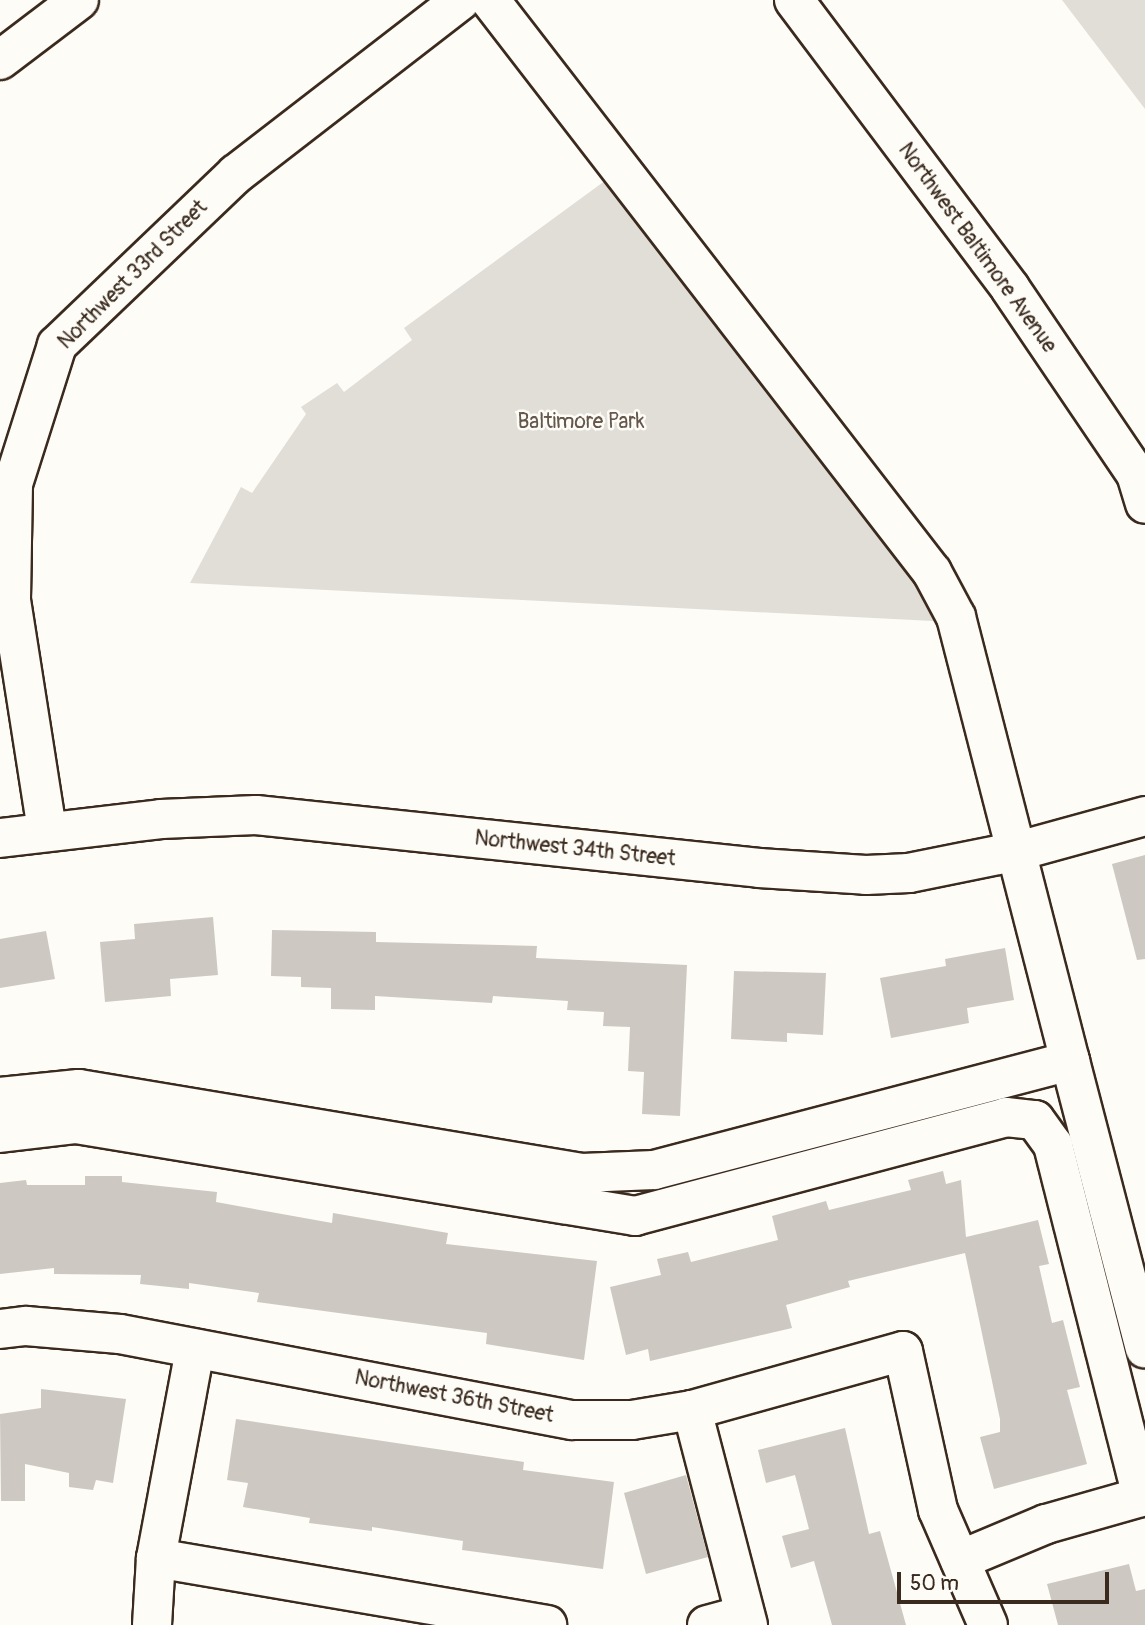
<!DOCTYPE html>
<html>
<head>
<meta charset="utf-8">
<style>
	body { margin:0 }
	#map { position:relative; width:1145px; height:1625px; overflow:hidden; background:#fdfcf7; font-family:Pangolin,sans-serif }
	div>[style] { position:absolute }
	.green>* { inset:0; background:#e1ded7 }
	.building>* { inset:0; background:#cdc8c2 }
	.roads { filter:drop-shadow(2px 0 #3b2a1e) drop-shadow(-2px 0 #3b2a1e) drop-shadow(0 2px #3b2a1e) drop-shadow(0 -2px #3b2a1e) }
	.minor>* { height:38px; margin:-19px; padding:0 19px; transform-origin:19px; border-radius:19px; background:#fdfcf7 }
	span { translate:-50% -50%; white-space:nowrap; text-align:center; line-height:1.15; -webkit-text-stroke:5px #fdfcf7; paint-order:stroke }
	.street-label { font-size:21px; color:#3b2a1e }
	.park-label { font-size:21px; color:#64574c }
	.scale { position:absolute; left:897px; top:1572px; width:212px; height:32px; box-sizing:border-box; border:4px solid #3b2a1e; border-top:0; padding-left:9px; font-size:21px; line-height:24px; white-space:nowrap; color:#3b2a1e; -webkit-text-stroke:5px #fdfcf7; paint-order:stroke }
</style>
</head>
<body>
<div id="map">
	<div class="green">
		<div style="clip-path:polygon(1062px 0,1145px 0,1145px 109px)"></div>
		<div style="clip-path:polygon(617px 172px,952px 622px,190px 583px,241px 487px,252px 493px,306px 414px,301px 407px,337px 383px,344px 392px,412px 340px,404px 328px)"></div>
	</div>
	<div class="building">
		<div style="clip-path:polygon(1145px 855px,1145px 959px,1137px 960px,1112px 864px)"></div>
		<div style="clip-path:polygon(213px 917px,218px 975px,170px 979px,171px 996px,105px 1002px,100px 942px,135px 939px,134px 924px)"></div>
		<div style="clip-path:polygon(272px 930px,376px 932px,376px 942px,537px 946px,536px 958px,687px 965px,680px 1116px,642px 1114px,644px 1072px,628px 1071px,630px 1027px,603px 1026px,604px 1012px,567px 1010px,568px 1001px,493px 996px,492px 1003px,375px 996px,375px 1010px,331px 1009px,331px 988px,301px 987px,301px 977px,271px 976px)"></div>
		<div style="clip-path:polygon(46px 931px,55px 979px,0 988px,0 939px)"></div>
		<div style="clip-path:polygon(1005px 948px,1014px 1000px,967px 1008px,969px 1023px,891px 1038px,880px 978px,946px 966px,945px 959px)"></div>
		<div style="clip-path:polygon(734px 971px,826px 973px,823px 1035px,787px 1033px,787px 1042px,731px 1039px)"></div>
		<div style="clip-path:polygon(943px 1171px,946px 1184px,961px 1180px,966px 1237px,1038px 1220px,1049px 1264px,1039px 1266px,1052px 1323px,1063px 1320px,1080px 1387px,1067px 1390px,1087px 1464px,994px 1489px,980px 1437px,1000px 1432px,1000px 1419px,965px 1253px,848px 1281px,850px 1287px,786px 1305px,792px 1328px,650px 1361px,648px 1349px,626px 1355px,610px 1287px,661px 1275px,657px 1259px,688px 1252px,691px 1262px,778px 1240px,772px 1216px,826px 1201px,829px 1210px,911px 1190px,908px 1180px)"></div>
		<div style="clip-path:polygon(85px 1176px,122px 1176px,122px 1182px,217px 1192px,216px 1202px,332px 1223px,333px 1213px,448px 1233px,446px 1244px,597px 1261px,584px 1360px,486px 1344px,487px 1333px,257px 1302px,259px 1293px,189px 1283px,189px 1289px,140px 1284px,141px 1275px,54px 1274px,54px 1268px,0 1274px,0 1183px,26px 1180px,27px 1185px,85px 1185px)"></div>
		<div style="clip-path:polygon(41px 1389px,126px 1399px,113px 1483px,96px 1480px,93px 1490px,69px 1487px,69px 1473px,25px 1464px,25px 1501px,1px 1501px,0 1414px,41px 1408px)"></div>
		<div style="clip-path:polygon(236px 1419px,524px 1462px,523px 1470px,614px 1482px,603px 1569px,462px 1550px,463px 1541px,372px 1527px,372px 1531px,309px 1523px,310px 1518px,243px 1507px,248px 1483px,227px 1480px)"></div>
		<div style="clip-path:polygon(845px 1428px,869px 1534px,880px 1531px,906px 1625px,832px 1625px,814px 1561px,791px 1568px,782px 1536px,809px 1529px,795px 1475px,766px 1483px,758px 1450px)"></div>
		<div style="clip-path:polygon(686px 1475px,708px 1557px,646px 1574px,624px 1493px)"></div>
		<div style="clip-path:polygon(1129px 1564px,1136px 1591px,1145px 1589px,1145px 1625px,1058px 1625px,1047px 1584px)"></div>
	</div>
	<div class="roads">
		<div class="minor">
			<div style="left:490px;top:0;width:723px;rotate:52.31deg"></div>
			<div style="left:932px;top:572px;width:51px;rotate:61.9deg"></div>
			<div style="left:956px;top:617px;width:458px;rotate:75.6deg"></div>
			<div style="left:794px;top:0;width:360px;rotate:53.1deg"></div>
			<div style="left:1010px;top:288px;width:225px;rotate:55.9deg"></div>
			<div style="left:1136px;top:474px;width:31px;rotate:73deg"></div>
			<div style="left:0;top:60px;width:99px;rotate:-37.2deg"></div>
			<div style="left:47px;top:830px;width:234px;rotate:-98.9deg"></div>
			<div style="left:11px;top:599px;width:115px;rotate:-89deg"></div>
			<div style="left:13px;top:484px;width:146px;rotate:-72.4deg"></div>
			<div style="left:57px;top:345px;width:248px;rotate:-43.7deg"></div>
			<div style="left:236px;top:174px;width:284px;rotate:-37.7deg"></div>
			<div style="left:0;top:838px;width:162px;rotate:-6.7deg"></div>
			<div style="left:161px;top:819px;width:95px;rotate:-2.4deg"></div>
			<div style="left:256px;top:815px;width:506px;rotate:6.01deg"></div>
			<div style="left:759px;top:868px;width:107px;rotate:3.7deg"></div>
			<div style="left:866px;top:875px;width:43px;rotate:-2.7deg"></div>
			<div style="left:909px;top:873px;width:111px;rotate:-11.4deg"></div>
			<div style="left:1018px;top:851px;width:132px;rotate:-15.4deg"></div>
			<div style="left:0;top:1097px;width:79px;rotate:-5.8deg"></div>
			<div style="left:79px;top:1089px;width:510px;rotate:9.48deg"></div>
			<div style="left:582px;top:1173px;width:72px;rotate:-2.4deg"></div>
			<div style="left:654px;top:1170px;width:430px;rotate:-14.7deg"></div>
			<div style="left:1070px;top:1061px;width:297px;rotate:75.4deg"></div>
			<div style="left:0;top:1133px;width:77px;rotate:-6.8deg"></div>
			<div style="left:76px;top:1124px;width:567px;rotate:9.35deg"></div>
			<div style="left:635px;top:1216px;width:384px;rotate:-14.9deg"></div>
			<div style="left:1006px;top:1117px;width:29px;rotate:6deg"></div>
			<div style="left:1035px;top:1120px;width:31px;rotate:54deg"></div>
			<div style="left:1053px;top:1145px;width:363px;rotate:75.8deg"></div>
			<div style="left:0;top:1329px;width:26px;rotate:-7deg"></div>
			<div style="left:26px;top:1326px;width:94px;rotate:4.9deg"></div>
			<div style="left:120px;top:1334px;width:460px;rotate:10.8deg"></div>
			<div style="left:572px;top:1420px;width:60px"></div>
			<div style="left:632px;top:1420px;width:61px;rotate:-9.5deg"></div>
			<div style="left:692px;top:1410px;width:219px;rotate:-15.6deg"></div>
			<div style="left:903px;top:1351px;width:163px;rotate:77.6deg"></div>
			<div style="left:938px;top:1510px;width:125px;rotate:66.5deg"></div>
			<div style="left:692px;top:1410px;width:222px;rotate:75.4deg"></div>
			<div style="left:156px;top:1558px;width:397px;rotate:9.7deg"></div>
			<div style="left:960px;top:1560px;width:93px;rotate:-22.7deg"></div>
			<div style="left:1046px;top:1524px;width:103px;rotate:-15.8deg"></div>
			<div style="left:152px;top:1625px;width:67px;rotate:-86.6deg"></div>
			<div style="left:156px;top:1558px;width:213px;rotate:-79.4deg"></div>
			<div style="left:707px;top:1625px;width:39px;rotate:-15deg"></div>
		</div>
	</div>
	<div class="street-label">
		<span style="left:977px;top:248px;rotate:54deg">Northwest Baltimore Avenue</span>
		<span style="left:133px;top:275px;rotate:-45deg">Northwest 33rd Street</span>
		<span style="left:575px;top:849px;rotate:6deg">Northwest 34th Street</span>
		<span style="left:454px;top:1397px;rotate:11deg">Northwest 36th Street</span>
	</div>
	<div class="park-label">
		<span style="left:581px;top:422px">Baltimore Park</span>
	</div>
	<div class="scale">50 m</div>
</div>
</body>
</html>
